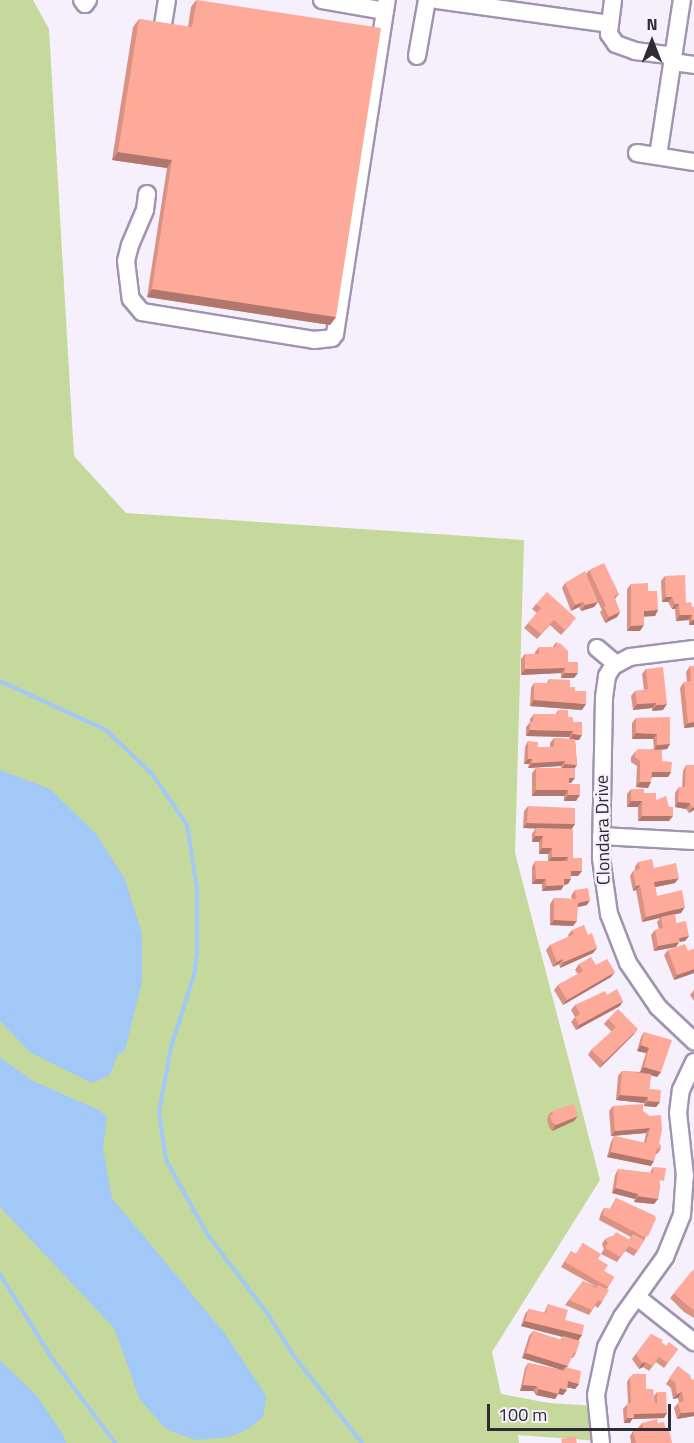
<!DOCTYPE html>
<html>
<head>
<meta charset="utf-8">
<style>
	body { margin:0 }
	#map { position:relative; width:694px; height:1443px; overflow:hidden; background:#f5f0fc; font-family:"Titillium Web",sans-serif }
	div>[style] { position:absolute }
	.green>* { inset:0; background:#c4d99b }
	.water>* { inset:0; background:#a2c8f7 }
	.stream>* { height:4px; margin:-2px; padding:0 2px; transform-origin:2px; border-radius:2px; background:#a2c8f7 }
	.roads { filter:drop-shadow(2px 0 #a194b1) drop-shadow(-2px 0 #a194b1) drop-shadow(0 2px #a194b1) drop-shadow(0 -2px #a194b1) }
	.minor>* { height:16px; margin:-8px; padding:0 8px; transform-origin:8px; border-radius:8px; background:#fff }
	.wall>* { inset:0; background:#da9284 }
	.shaded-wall>* { inset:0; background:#b2776c }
	.building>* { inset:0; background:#feaa9a }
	span { translate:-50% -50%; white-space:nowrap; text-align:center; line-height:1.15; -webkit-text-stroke:4.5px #f5f0fc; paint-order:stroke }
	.street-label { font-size:18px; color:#2f2a35 }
	.north { position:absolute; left:622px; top:12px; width:60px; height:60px; -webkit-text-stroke:4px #f5f0fc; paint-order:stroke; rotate:0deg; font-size:16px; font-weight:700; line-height:24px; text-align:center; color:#2f2a35 }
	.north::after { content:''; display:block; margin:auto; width:21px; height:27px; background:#2f2a35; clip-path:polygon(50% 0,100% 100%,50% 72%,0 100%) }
	.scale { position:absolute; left:487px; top:1404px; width:184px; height:27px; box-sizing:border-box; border:3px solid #2f2a35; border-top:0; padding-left:8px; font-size:18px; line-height:21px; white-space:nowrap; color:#2f2a35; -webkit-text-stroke:4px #f5f0fc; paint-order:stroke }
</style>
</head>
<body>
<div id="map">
	<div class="green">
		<div style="clip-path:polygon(0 0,33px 0,49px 29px,74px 456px,126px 513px,524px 540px,515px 853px,600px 1180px,492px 1352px,501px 1394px,549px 1403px,596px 1406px,600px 1441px,518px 1435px,519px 1443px,0 1443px)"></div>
	</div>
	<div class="water">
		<div style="clip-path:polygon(0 770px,50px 789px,96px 834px,125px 879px,142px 934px,142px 982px,125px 1050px,118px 1055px,109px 1076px,92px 1083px,31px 1053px,0 1021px)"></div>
		<div style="clip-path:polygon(0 1057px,33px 1081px,99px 1110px,107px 1117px,103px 1149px,112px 1198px,226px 1335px,266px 1396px,263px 1417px,248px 1429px,230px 1437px,196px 1440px,167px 1430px,140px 1400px,114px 1328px,0 1207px)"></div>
		<div style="clip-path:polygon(0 1360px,37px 1396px,64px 1436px,66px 1443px,0 1443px)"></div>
	</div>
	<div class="stream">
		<div style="left:0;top:681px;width:117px;rotate:24.8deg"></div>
		<div style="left:106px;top:730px;width:65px;rotate:43.8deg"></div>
		<div style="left:153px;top:775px;width:60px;rotate:55.8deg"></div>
		<div style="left:187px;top:825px;width:64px;rotate:81deg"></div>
		<div style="left:197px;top:888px;width:64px;rotate:90deg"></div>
		<div style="left:197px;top:952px;width:23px;rotate:97deg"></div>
		<div style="left:194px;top:975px;width:76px;rotate:107.7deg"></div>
		<div style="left:171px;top:1047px;width:67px;rotate:100.3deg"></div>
		<div style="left:159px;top:1113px;width:48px;rotate:81.5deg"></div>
		<div style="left:166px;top:1160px;width:85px;rotate:61deg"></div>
		<div style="left:207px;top:1234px;width:99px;rotate:52.8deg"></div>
		<div style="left:267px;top:1313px;width:51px;rotate:57.9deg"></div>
		<div style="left:294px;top:1356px;width:110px;rotate:52deg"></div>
		<div style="left:0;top:1274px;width:97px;rotate:58.4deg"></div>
		<div style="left:51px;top:1357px;width:107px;rotate:53.3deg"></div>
	</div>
	<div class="roads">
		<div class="minor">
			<div style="left:82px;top:0;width:5px;rotate:53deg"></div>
			<div style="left:85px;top:4px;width:5px;rotate:-53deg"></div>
			<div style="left:322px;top:0;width:64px;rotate:9.9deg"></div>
			<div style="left:437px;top:0;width:174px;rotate:7.9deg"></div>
			<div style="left:613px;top:0;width:34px;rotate:97deg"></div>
			<div style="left:609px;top:34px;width:12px;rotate:55deg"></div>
			<div style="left:616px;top:44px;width:20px;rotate:20deg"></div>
			<div style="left:635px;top:51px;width:38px;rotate:7deg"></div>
			<div style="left:162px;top:31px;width:31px;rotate:-81deg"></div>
			<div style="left:417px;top:56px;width:57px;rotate:-79.9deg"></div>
			<div style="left:673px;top:62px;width:21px;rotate:8deg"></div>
			<div style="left:637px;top:153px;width:58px;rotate:9deg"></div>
			<div style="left:658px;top:156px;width:158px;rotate:-81.3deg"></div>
			<div style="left:147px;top:194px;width:16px;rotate:97deg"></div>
			<div style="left:145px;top:210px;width:38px;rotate:113deg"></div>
			<div style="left:130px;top:245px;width:16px;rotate:104deg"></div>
			<div style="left:126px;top:261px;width:38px;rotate:83deg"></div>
			<div style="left:131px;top:299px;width:17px;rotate:50deg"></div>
			<div style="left:142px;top:312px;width:174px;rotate:9.2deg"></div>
			<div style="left:314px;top:340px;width:18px;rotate:-6deg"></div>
			<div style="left:332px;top:338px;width:5px;rotate:-53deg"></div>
			<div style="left:335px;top:334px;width:338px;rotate:-81.2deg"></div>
			<div style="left:597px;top:648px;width:25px;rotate:40deg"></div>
			<div style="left:694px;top:649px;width:64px;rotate:172.9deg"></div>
			<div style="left:630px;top:657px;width:19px;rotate:152deg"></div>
			<div style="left:613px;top:666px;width:12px;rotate:121deg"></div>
			<div style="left:607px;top:676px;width:22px;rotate:98deg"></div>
			<div style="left:604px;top:698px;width:160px;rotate:91.1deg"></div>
			<div style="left:601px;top:858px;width:57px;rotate:81.9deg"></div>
			<div style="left:609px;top:914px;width:53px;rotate:68.8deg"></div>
			<div style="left:628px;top:963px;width:53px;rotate:55.7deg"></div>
			<div style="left:658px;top:1007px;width:50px;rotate:43.4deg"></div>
			<div style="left:601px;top:836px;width:93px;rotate:3.1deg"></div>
			<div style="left:637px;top:1297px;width:73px;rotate:38.3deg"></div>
			<div style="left:601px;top:1443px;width:48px;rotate:-95.9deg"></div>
			<div style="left:596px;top:1395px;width:49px;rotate:-78.2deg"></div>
			<div style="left:606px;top:1347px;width:34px;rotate:-62deg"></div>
			<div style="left:622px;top:1317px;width:74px;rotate:-54.4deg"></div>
			<div style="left:665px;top:1257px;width:45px;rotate:-68deg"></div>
			<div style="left:682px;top:1215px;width:39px;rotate:-86deg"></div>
			<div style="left:685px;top:1176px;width:63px;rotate:-96.3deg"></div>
			<div style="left:678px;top:1113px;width:23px;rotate:-83deg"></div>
			<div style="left:681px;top:1090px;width:31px;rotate:-65deg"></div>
		</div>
	</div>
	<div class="wall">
		<div style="clip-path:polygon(196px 0,336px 317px,330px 325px,147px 297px,167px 168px,112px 160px,133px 27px,139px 19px,188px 27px,191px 7px)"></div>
		<div style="clip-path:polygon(589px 570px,619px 594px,615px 599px,620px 612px,617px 617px,605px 623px,600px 612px,602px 610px,596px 598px,598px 602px,594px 607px,581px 611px,579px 607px,571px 611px,562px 588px,565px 583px,586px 574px)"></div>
		<div style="clip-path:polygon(665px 576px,686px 603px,692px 607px,694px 607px,694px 625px,689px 625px,689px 620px,676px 621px,675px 609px,672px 609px,668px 602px,662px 602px,661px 581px)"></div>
		<div style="clip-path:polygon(631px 584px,648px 591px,658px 610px,655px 616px,644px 616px,640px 631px,627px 631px,627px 589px)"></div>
		<div style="clip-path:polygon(536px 604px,572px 623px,561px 635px,550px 625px,537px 639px,524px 628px,537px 613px,532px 609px)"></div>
		<div style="clip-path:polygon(556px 642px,568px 662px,574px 678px,561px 678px,561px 673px,521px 675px,521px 659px,525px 654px,535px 654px,535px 652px,539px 647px,553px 647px)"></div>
		<div style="clip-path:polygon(690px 666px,694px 666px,694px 727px,684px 728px,680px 688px,684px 682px,687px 682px,686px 672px)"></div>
		<div style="clip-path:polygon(646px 669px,663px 710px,652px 711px,652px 708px,633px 710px,631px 696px,635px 691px,644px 690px,642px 674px)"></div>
		<div style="clip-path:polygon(549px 679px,570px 687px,575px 691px,582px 710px,530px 706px,531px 688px,534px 683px,547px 683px)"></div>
		<div style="clip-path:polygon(558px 710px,568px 717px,573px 722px,579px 740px,575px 740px,577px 765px,575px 768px,571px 783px,569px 783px,576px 801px,564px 801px,564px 796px,532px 796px,532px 773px,536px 768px,561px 768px,561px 766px,528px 768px,529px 764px,524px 764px,525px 747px,528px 741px,538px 747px,550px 747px,550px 743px,554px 738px,569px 739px,569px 737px,526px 736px,526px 727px,530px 722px,530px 719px,534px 714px,556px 714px)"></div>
		<div style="clip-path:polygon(636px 718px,670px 744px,667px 749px,660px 750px,662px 761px,671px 772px,668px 777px,652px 777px,648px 788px,636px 787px,637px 766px,631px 762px,631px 757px,635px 752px,654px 749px,653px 739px,632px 739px,632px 723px)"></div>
		<div style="clip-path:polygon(686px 765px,694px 765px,694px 810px,689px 813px,686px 809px,675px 807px,675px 793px,679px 787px,682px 787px,683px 771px)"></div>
		<div style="clip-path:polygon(631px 789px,644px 793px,656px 800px,669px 821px,638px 821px,638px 807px,627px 807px,627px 794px)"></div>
		<div style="clip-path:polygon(528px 806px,575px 824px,572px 829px,573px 858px,582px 871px,578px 876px,571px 876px,568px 884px,564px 885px,561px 890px,542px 891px,542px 884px,532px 884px,532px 867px,535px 861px,548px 861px,548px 854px,539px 854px,539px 842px,532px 842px,532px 834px,536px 828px,545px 829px,523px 828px,524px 811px)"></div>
		<div style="clip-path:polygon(638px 862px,654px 868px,675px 883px,655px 887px,657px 896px,681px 913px,675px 914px,676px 923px,689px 936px,685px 941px,679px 942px,676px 947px,654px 951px,651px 935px,655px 930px,659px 929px,657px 922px,660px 918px,642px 922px,636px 890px,633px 891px,630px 876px,633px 871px,635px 870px,635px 867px)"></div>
		<div style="clip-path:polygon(575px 890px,587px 905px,577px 907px,573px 926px,550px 925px,550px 904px,554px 898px,572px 899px,571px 896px)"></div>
		<div style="clip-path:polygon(572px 930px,588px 935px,597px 948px,593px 953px,560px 968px,559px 964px,553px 967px,546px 950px,550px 945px,569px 937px,568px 935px)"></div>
		<div style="clip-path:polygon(694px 949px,694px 973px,674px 980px,664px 955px,668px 950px,688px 951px)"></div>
		<div style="clip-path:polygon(579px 964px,596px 965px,611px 977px,563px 1005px,554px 990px,558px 985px,578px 974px,575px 970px)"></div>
		<div style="clip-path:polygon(694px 990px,694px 1001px,690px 995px)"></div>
		<div style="clip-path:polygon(607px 995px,620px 1006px,576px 1030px,571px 1022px,575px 1017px,571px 1010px,575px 1005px)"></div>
		<div style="clip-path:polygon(608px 1019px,634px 1034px,600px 1068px,588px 1055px,591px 1050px,612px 1032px,604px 1024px)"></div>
		<div style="clip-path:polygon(644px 1032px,661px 1072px,657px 1077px,651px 1075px,649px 1089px,660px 1102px,656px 1107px,644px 1106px,644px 1103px,616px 1100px,618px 1076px,622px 1071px,640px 1072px,646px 1053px,637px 1051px,641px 1037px)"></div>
		<div style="clip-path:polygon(613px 1106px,643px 1111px,661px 1149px,657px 1154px,656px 1154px,651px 1166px,607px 1157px,611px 1142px,614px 1136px,644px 1143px,646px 1133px,611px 1136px,609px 1111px)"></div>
		<div style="clip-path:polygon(552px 1111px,574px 1121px,552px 1131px,549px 1127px,547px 1120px,548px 1118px,548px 1116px)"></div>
		<div style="clip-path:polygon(653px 1167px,660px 1186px,658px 1199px,654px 1204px,634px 1202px,635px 1199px,612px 1193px,615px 1175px,618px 1169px,650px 1173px)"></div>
		<div style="clip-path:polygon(616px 1198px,655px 1216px,644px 1241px,643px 1242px,634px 1256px,625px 1251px,617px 1262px,601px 1254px,604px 1249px,602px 1244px,605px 1239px,612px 1236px,629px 1240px,631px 1237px,599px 1220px,601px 1213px,604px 1208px,610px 1209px)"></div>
		<div style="clip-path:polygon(583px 1243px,598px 1259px,604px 1271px,614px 1277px,607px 1289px,602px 1302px,598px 1308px,595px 1306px,589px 1315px,565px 1305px,583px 1281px,597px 1287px,561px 1267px,571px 1251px,576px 1254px)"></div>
		<div style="clip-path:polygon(694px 1270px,694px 1318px,684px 1312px,670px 1298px)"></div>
		<div style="clip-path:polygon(548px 1304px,582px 1335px,578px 1341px,576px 1353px,573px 1358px,571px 1358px,566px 1368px,579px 1384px,575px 1389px,567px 1387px,563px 1395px,558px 1394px,555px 1399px,536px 1395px,533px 1391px,520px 1391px,525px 1368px,528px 1363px,562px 1370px,522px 1358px,529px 1336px,533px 1331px,560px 1340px,563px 1337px,521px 1326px,525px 1314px,529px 1309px,544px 1313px)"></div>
		<div style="clip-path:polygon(651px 1334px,666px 1346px,678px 1349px,664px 1368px,656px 1362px,649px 1371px,643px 1367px,639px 1369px,632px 1359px)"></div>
		<div style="clip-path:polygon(678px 1366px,694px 1416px,677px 1419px,674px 1408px,678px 1403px,679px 1402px,678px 1398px,673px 1399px,671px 1388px,666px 1384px)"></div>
		<div style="clip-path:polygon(630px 1377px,654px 1396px,657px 1392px,664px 1418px,632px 1419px,630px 1423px,624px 1423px,623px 1409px,628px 1403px,627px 1382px)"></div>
		<div style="clip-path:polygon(642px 1423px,658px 1423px,666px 1430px,672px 1443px,631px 1443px,630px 1436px,633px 1431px,639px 1429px,638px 1428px)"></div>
	</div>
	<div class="shaded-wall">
		<div style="clip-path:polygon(118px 152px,172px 160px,167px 168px,112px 160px)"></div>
		<div style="clip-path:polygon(152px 289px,336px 317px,330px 325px,147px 297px)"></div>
		<div style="clip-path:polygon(666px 597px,672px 597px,668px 602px,662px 602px)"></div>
		<div style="clip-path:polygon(583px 602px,579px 607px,571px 611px,575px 605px)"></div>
		<div style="clip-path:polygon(598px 602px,594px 607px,581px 611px,585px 605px)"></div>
		<div style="clip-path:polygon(675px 604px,679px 604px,675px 609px,672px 609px)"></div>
		<div style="clip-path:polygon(658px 610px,655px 616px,640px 617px,644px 611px)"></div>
		<div style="clip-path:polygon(620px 612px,617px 617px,605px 623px,609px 617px)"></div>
		<div style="clip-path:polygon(680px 615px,692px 615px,689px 620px,676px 621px)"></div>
		<div style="clip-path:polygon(692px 620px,694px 620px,694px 625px,689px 625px)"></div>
		<div style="clip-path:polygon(644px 625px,640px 631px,627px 631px,631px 626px)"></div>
		<div style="clip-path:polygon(565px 668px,561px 673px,521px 675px,525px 669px)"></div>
		<div style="clip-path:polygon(565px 673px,578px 673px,574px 678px,561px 678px)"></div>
		<div style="clip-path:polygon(534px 700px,586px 704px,582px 710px,530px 706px)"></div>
		<div style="clip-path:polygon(656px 703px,652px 708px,633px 710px,637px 704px)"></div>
		<div style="clip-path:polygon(667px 704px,663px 710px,652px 711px,656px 705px)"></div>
		<div style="clip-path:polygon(694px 722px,694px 727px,684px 728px,688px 723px)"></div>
		<div style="clip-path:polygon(530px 730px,573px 731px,569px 737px,526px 736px)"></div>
		<div style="clip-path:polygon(636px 733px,657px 734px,653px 739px,632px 739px)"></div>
		<div style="clip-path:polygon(573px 734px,582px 735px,579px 740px,569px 740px)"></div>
		<div style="clip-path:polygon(670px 744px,667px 749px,654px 750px,657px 745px)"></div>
		<div style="clip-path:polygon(528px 759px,532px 759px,529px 764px,524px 764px)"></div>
		<div style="clip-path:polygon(565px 761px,561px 766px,528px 768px,532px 763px)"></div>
		<div style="clip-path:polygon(565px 764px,577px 765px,573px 770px,561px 770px)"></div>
		<div style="clip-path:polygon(652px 772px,671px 772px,668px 777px,648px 777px)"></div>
		<div style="clip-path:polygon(569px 778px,575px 778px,571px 783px,565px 783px)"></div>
		<div style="clip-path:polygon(640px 782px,651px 782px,648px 788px,636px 787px)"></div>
		<div style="clip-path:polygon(536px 790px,568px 790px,564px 796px,532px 796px)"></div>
		<div style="clip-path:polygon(568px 795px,580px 795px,576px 801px,564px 801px)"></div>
		<div style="clip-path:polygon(631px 801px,642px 801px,638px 807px,627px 807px)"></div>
		<div style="clip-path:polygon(678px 802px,690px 803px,686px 809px,675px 807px)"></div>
		<div style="clip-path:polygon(694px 807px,694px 810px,689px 813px,692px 808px)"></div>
		<div style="clip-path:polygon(642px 816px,673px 816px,669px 821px,638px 821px)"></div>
		<div style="clip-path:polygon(527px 823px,575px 824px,571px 829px,523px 828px)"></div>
		<div style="clip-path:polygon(535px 836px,543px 836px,539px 842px,532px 842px)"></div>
		<div style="clip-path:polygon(542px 848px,552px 848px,548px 854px,539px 854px)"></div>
		<div style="clip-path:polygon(552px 857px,568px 857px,564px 862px,548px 862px)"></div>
		<div style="clip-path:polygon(571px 871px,582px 871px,578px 876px,567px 876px)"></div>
		<div style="clip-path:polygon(679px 878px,675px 883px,651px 888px,654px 882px)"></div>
		<div style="clip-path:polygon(536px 879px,546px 879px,542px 884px,532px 884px)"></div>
		<div style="clip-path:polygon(564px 879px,571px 879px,568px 884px,560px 885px)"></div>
		<div style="clip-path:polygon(564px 885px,561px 890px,542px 891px,546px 886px)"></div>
		<div style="clip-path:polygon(640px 885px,636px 890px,633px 891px,636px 886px)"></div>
		<div style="clip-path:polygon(590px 900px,587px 905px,574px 908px,578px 903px)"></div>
		<div style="clip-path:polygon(685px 907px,681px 913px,642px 922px,646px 917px)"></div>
		<div style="clip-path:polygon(554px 920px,577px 921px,573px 926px,550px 925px)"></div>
		<div style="clip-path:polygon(689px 936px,685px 941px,679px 942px,676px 947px,654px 951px,658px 946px,679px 938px)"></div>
		<div style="clip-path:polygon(597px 948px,593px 953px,560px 968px,564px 962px)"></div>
		<div style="clip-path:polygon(562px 959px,559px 964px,553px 967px,557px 962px)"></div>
		<div style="clip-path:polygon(694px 969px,694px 973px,674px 980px,677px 975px)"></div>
		<div style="clip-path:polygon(615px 972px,611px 977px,563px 1005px,567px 1000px)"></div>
		<div style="clip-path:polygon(623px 1001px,620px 1006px,576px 1030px,579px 1025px)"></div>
		<div style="clip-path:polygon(638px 1029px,634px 1034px,600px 1068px,604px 1062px)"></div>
		<div style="clip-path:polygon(641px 1045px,649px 1048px,646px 1053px,637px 1051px)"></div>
		<div style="clip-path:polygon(644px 1067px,661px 1072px,657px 1077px,640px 1072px)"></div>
		<div style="clip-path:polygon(620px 1095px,648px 1097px,644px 1103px,616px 1100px)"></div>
		<div style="clip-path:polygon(648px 1101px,660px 1102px,656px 1107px,644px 1106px)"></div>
		<div style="clip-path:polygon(578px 1116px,574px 1121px,552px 1131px,556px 1125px)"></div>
		<div style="clip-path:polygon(650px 1128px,646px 1133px,611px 1136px,615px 1131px)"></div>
		<div style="clip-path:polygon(611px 1152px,654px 1161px,651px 1166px,607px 1157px)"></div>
		<div style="clip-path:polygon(616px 1188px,638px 1194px,635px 1199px,612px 1193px)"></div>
		<div style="clip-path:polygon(638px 1196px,658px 1199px,654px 1204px,634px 1202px)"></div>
		<div style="clip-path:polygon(525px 1321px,582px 1335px,578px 1341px,521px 1326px)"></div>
		<div style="clip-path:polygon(526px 1353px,568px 1366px,564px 1371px,565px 1367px,562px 1370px,522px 1358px)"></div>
		<div style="clip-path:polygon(646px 1362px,643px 1367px,639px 1369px,642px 1363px)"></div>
		<div style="clip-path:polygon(568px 1381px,579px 1384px,575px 1389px,565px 1387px)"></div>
		<div style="clip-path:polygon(523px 1385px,537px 1386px,533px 1391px,520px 1391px)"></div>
		<div style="clip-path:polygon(560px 1388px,567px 1390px,563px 1395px,558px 1394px,555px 1399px,536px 1395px,539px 1389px)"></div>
		<div style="clip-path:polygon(682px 1392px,678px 1398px,673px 1399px,677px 1394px)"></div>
		<div style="clip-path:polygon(694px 1412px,694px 1416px,677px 1419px,681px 1413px)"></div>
		<div style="clip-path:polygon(667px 1413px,664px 1418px,632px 1419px,630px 1423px,624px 1423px,627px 1418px,634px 1414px)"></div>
	</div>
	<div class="building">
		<div style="clip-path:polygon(197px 0,381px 28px,336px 317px,152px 289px,172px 160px,118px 152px,139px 19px,192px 27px)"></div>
		<div style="clip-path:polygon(604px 563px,619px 594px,614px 596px,620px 612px,609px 617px,604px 607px,606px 606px,589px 570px)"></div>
		<div style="clip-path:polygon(585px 571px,598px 602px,585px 605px,583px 602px,575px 605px,565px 583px)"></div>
		<div style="clip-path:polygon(685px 575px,686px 603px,691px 602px,692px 607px,694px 607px,694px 620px,692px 620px,692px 615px,680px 615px,679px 604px,675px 604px,672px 597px,666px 597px,665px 576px)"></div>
		<div style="clip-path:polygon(648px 583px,648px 591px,657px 591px,658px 610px,644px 611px,644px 625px,631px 626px,631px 584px)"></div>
		<div style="clip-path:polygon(547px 592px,576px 618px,565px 630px,554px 620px,541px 634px,528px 623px,541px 608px,536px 604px)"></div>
		<div style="clip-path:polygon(556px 642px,561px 644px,568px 651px,568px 662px,578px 662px,578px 673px,565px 673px,565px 668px,525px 669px,525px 654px,539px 654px,539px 647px,556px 647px)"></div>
		<div style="clip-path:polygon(690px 666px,694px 666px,694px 722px,688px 723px,684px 682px,691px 681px)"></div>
		<div style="clip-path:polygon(663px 667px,667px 704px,656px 705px,656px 703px,637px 704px,635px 691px,648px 689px,646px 669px)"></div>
		<div style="clip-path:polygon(549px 679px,570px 680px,570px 687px,575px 687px,575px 691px,586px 691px,586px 704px,534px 700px,534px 683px,549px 683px)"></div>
		<div style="clip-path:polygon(558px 710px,568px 710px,568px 717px,573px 717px,573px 722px,582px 722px,582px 735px,573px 734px,573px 731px,530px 730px,530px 722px,533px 722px,534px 714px,558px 714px)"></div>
		<div style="clip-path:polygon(670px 717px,670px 744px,657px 745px,657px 734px,636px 733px,636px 718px)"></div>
		<div style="clip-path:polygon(554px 738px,575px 739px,577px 765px,565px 764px,565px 761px,532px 763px,532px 759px,528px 759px,528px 741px,538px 742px,538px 747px,554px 747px)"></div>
		<div style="clip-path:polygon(638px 749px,662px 750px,662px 761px,672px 762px,671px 772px,652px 772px,651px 782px,640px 782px,640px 761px,635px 757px,635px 752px)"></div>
		<div style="clip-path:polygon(686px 765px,694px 765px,694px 807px,692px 808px,690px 803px,678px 802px,679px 787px,685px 787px)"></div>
		<div style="clip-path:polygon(536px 768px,575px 768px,575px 778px,569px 778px,569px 784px,580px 784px,580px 795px,568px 795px,568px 790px,536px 790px)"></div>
		<div style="clip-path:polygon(631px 789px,644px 789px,644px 793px,656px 793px,656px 800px,666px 796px,669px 807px,673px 807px,673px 816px,642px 816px,642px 801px,631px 801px)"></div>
		<div style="clip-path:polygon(528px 806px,575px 808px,575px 824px,527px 823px)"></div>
		<div style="clip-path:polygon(536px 828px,573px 829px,573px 858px,582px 858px,582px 871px,571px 871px,571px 879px,564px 879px,564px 885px,546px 886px,546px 879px,536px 879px,535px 861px,568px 861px,568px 857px,552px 857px,552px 848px,542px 848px,543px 836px,535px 836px)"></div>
		<div style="clip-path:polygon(652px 859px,654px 868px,676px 863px,679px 878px,654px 882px,657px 896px,682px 890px,685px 907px,646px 917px,640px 885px,636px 886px,633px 871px,640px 869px,638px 862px)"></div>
		<div style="clip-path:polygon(588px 888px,590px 900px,578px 903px,577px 921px,554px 920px,554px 898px,576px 899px,575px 890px)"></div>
		<div style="clip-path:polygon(675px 914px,676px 923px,686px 921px,689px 936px,679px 938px,680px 942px,658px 946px,655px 930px,663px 928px,661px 917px)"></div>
		<div style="clip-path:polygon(584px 925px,588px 935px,592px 933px,597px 948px,564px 962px,562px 959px,557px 962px,550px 945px,574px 934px,572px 930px)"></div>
		<div style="clip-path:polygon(685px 944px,688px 951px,694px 949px,694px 969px,677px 975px,668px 950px)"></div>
		<div style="clip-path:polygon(591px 957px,596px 965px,607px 959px,615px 972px,567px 1000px,558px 985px,583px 971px,579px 964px)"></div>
		<div style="clip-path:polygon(617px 989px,623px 1001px,579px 1025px,575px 1017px,580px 1014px,575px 1005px,605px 991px,607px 995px)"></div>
		<div style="clip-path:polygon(618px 1009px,638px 1029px,604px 1062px,591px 1050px,616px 1027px,608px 1019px)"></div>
		<div style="clip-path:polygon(644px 1032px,672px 1040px,661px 1072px,644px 1067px,649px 1048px,641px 1045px)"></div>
		<div style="clip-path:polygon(622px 1071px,651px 1074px,649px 1089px,661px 1090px,660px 1102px,648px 1101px,648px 1097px,620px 1095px)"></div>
		<div style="clip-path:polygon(574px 1104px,578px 1116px,556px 1125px,552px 1122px,550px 1115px,553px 1115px,552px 1111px)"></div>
		<div style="clip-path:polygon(643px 1104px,643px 1111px,650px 1116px,661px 1115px,662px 1130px,659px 1144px,661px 1145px,661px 1149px,657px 1148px,654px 1161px,611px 1152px,614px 1136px,646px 1143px,650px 1128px,615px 1131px,613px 1106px)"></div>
		<div style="clip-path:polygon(653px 1167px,666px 1168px,664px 1181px,660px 1180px,658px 1199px,638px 1196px,638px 1194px,616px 1188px,618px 1169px,653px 1173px)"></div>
		<div style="clip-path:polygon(616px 1198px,655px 1216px,656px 1219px,648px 1236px,644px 1237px,603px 1215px,604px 1208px,611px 1209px)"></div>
		<div style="clip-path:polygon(616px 1232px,630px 1240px,633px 1234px,644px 1240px,638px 1251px,629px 1246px,620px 1257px,605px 1248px,608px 1243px,605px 1239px,613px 1236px)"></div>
		<div style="clip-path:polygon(583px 1243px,601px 1254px,598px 1259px,608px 1265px,604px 1271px,614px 1277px,608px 1287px,565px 1262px,571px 1251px,576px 1255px)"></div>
		<div style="clip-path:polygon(694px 1270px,694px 1310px,688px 1306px,674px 1293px,691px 1272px)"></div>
		<div style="clip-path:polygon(583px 1281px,596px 1288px,598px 1285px,609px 1290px,602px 1302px,598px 1300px,592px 1310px,569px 1300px)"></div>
		<div style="clip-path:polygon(548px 1304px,568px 1310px,565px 1320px,584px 1325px,582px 1335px,525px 1321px,529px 1309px,546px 1313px)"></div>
		<div style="clip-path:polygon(533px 1331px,562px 1340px,563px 1336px,580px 1341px,576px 1353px,574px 1352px,568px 1366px,526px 1353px)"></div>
		<div style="clip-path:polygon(651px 1334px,663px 1340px,661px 1342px,666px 1346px,669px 1342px,678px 1349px,668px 1363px,659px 1357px,652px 1366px,646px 1362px,642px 1363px,636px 1354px)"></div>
		<div style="clip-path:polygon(528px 1363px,564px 1371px,565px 1367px,581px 1371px,579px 1384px,568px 1381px,567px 1390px,560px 1388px,558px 1394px,539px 1389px,537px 1386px,523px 1385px)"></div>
		<div style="clip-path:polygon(678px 1366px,690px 1375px,691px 1379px,694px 1380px,694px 1412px,681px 1413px,678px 1403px,684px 1401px,682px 1392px,677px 1394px,675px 1382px,669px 1378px)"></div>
		<div style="clip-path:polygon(633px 1374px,646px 1374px,646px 1389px,653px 1389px,655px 1403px,657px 1403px,657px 1392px,666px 1392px,667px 1413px,634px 1414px,634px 1418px,627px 1418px,627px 1403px,631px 1403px,630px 1377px)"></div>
		<div style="clip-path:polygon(657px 1419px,658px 1423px,664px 1422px,666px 1430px,669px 1430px,672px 1443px,636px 1443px,633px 1431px,643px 1428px,642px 1423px)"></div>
		<div style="clip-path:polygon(575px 1436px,577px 1443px,562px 1443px,561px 1439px)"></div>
	</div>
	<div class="street-label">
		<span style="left:603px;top:830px;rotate:-91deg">Clondara Drive</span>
	</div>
	<div class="north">N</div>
	<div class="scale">100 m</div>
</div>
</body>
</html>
